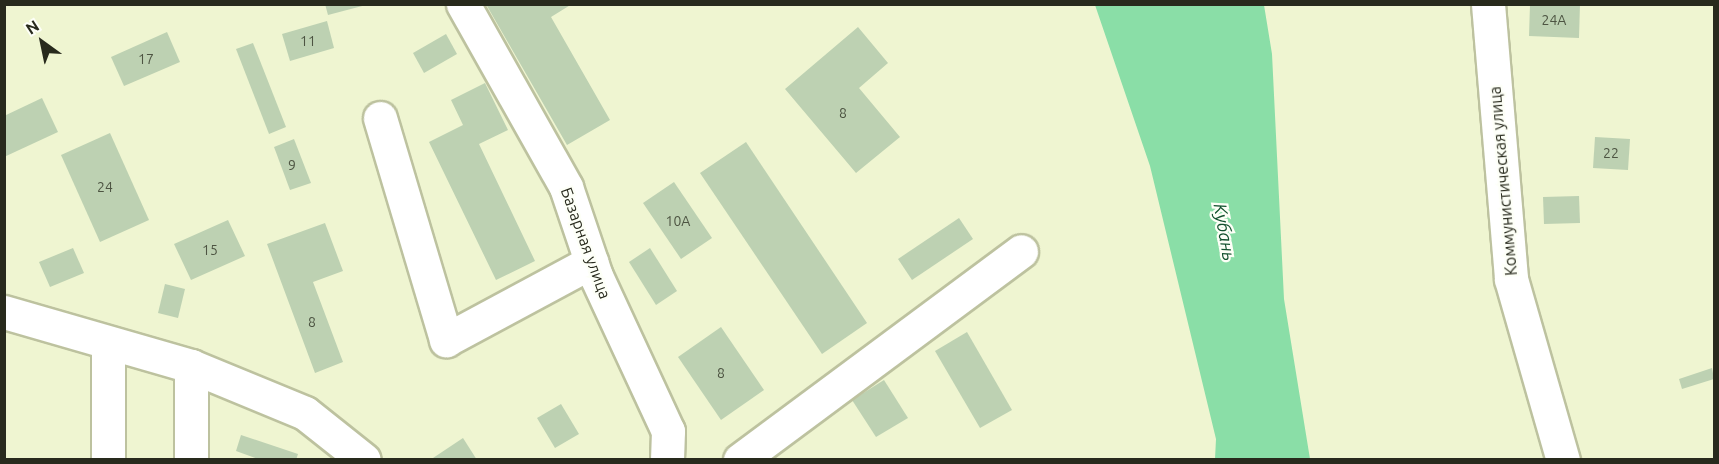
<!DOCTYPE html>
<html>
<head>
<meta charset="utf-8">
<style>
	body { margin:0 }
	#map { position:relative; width:1719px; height:464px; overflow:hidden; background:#eff5d1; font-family:Ubuntu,sans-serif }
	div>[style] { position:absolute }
	.water>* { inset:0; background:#8adea7 }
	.building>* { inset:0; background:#bdd1b2 }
	.roads { filter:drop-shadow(2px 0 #bdc29f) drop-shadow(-2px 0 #bdc29f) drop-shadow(0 2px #bdc29f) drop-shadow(0 -2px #bdc29f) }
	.minor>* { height:33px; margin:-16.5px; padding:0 16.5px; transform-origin:16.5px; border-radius:16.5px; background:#fff }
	span { translate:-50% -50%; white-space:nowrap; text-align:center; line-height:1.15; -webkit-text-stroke:4.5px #fdfff7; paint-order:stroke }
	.number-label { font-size:14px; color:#4d5442 }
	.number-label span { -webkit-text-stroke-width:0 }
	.street-label { font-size:16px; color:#282a1d }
	.water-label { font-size:18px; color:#13512e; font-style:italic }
	.frame { position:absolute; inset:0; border:6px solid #282a1d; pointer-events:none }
	.north { position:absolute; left:12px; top:12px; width:60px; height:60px; -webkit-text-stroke:4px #fdfff7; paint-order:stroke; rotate:327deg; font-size:16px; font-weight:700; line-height:24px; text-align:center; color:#282a1d }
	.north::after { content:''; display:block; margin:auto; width:21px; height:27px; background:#282a1d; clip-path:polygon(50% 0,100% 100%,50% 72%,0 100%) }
</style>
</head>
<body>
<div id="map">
	<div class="water">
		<div style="clip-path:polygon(1095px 5px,1264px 5px,1272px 54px,1284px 299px,1310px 459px,1215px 459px,1216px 439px,1150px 166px)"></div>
	</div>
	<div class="building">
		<div style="clip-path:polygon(325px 4px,366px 4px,366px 5px,328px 15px)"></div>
		<div style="clip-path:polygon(572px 4px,551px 17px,610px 120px,567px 145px,487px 6px)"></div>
		<div style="clip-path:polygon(1530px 4px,1580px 4px,1579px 38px,1529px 36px)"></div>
		<div style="clip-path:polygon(327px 21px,334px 48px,290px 61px,282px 34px)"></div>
		<div style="clip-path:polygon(858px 27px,888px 63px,859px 88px,900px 137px,856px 173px,785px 89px)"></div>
		<div style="clip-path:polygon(167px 32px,180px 62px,124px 86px,111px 57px)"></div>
		<div style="clip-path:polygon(446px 34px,457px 54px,424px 73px,413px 53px)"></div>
		<div style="clip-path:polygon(253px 43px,286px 127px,269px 134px,236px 49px)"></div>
		<div style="clip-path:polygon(485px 83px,508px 130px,479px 144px,535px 261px,496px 280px,429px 142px,463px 125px,451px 100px)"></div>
		<div style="clip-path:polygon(42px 98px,58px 132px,4px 157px,4px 116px)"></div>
		<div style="clip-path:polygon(110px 133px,149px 220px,100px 242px,61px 155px)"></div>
		<div style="clip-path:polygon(1595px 137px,1630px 139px,1628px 170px,1593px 168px)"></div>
		<div style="clip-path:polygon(294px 139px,311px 183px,290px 190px,274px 147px)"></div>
		<div style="clip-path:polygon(746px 142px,867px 323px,822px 354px,700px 173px)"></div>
		<div style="clip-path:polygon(674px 182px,712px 238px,681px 259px,643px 203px)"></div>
		<div style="clip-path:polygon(1579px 196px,1580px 223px,1544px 224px,1543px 197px)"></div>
		<div style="clip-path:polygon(959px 218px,973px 239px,912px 280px,898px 259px)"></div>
		<div style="clip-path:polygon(228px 220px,245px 256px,191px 280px,174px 244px)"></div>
		<div style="clip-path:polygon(325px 223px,343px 271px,313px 282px,343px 362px,315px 373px,267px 244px)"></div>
		<div style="clip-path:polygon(73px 248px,84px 273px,50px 287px,39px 262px)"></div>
		<div style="clip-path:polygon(650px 248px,677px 291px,656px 305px,629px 262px)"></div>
		<div style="clip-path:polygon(165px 284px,185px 289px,178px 318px,158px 313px)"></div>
		<div style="clip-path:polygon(721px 327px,764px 390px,721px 420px,678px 357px)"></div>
		<div style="clip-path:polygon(967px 332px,1012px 410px,980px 428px,935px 351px)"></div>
		<div style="clip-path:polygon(1712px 368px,1714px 379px,1682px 389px,1679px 379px)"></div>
		<div style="clip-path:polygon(884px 380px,908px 418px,876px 437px,852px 400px)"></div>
		<div style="clip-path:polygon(561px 404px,579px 434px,555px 448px,537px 418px)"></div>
		<div style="clip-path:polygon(241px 435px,298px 454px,296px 460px,261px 460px,236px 451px)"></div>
		<div style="clip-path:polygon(463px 438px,477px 460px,430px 460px)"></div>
	</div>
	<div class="roads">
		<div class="minor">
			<div style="left:463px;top:4px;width:210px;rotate:60.6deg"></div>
			<div style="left:566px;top:187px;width:94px;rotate:71.4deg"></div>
			<div style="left:596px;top:276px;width:171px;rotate:65.1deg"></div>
			<div style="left:668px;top:431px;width:29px;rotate:92deg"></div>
			<div style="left:1488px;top:4px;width:276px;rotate:85.2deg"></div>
			<div style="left:1511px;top:279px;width:188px;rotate:74deg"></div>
			<div style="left:380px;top:118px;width:232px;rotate:73.4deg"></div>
			<div style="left:446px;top:340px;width:165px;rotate:-28.3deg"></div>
			<div style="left:4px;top:312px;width:195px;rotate:16.1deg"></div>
			<div style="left:191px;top:366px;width:123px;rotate:22.4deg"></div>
			<div style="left:305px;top:413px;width:75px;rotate:38.5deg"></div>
			<div style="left:191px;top:366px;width:94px;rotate:90deg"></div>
			<div style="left:108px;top:460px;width:117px;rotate:-90deg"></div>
			<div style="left:740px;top:460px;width:350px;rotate:-36.6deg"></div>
		</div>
	</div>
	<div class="number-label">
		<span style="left:1554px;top:20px">24А</span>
		<span style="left:308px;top:41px">11</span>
		<span style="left:146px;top:59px">17</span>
		<span style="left:843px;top:113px">8</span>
		<span style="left:1611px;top:153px">22</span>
		<span style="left:292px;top:165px">9</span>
		<span style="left:105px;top:187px">24</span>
		<span style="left:678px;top:221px">10А</span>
		<span style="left:210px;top:250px">15</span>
		<span style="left:312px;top:322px">8</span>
		<span style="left:721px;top:373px">8</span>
	</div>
	<div class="street-label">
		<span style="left:1503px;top:181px;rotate:-95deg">Коммунистическая улица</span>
		<span style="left:586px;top:243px;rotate:70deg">Базарная улица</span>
	</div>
	<div class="water-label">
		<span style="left:1225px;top:232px;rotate:80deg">Кубань</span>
	</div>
	<div class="frame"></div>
	<div class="north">N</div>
</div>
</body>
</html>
